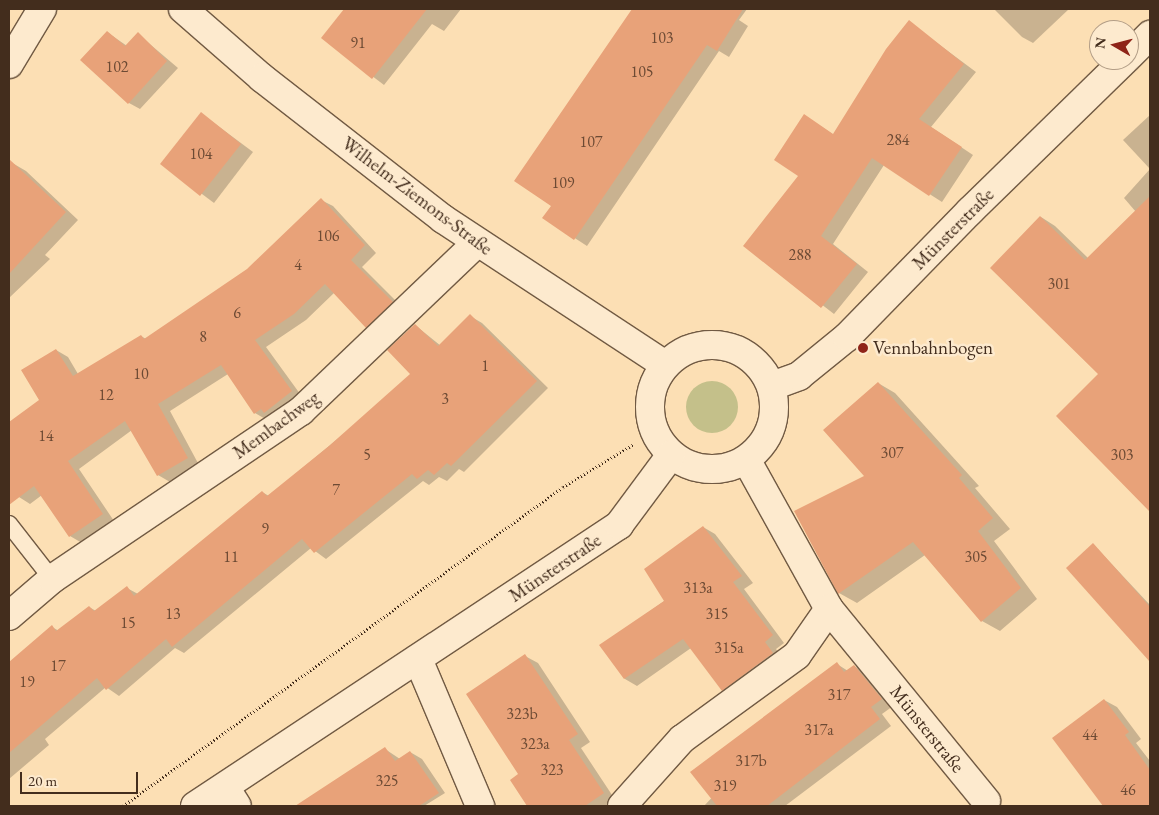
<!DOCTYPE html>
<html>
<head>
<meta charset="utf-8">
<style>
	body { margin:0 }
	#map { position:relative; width:1159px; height:815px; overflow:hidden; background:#fcdfb4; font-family:"EB Garamond",serif }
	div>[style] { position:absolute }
	.green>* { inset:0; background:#c4c08a }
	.round { border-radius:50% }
	.shadow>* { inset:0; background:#0003 }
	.building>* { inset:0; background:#e8a279 }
	.path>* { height:3px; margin-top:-1.5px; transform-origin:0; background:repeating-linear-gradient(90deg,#432d1d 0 1px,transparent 0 3.5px) }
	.roads { filter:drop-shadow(1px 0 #715a43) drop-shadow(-1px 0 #715a43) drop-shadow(0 1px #715a43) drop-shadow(0 -1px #715a43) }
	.service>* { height:16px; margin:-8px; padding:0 8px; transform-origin:8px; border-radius:8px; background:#fdeace }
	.minor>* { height:28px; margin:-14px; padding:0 14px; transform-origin:14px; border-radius:14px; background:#fdeace }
	.tertiary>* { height:28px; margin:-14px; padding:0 14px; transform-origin:14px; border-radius:14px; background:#fdeace }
	.tertiary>.ring { margin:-14px; padding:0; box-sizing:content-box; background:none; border:28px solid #fdeace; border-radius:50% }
	.dots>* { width:14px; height:14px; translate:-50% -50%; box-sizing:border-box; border:2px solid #fdeace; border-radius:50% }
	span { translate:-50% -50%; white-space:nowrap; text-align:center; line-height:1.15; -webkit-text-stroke:5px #fdeace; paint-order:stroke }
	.number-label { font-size:16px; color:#6c4a34 }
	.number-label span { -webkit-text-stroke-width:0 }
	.street-label { font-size:19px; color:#432d1d }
	.poi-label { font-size:19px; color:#432d1d }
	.left { translate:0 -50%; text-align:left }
	.frame { position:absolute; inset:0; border:10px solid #432d1d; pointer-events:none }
	.north { position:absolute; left:1089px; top:20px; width:50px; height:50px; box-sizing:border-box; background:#fdeace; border:1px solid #b39e87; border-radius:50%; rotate:278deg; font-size:14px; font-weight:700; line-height:20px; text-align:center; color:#432d1d }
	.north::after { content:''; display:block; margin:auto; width:18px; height:22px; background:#8f2418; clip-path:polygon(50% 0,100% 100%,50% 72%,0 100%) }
	.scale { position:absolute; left:20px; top:772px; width:118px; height:22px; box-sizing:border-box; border:2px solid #432d1d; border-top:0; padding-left:6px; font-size:15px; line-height:18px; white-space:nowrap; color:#432d1d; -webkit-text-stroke:4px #fdeace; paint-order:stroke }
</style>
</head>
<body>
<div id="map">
	<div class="green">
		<div class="round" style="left:686px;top:381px;width:52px;height:52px"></div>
	</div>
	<div class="shadow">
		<div style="clip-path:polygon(345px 9px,461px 9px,444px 31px,432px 24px,384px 85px,322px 38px)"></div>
		<div style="clip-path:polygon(635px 9px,747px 9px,739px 20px,748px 26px,729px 57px,719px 51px,587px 246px,544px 218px,552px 206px,516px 181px)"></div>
		<div style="clip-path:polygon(994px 9px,1069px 9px,1033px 43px,1022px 37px)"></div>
		<div style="clip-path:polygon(909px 22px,976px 72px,931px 127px,973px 155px,942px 202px,884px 165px,833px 244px,868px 272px,834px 314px,745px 245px,800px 176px,816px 123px,834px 135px)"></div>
		<div style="clip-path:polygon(107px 32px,127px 46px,138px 34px,178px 68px,140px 109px,129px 103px)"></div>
		<div style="clip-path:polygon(202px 114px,253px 152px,214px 203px,162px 164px)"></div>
		<div style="clip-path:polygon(1150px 115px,1150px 169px,1123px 140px)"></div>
		<div style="clip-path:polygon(14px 164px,26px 171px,78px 220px,45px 255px,50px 259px,9px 298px,9px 170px)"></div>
		<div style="clip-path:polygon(1150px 169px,1150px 401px,1146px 405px,1150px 409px,1150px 507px,1142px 502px,1100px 374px,1041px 217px,1055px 226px,1088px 258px,1136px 212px,1124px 198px)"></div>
		<div style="clip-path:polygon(321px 200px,333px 206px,376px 253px,362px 267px,404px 309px,378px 333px,367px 327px,334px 293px,306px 320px,266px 347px,303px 398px,267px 420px,255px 413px,228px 374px,170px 411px,199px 465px,170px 482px,158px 475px,132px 430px,79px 469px,114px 521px,82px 543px,70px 536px,42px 495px,30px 504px,19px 497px,9px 484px,9px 423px,41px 400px,56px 350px,68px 357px,78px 374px,141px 336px,146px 339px,248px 270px)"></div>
		<div style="clip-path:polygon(470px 316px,482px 323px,548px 388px,464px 472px,459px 469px,447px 481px,439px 477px,429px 485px,423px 481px,326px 559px,311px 548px,184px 653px,175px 648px,119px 696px,106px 687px,45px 739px,49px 745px,9px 779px,9px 664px,52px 627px,59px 631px,89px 607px,96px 611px,127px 588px,138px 594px,262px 492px,269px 496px,389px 396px,412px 374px,415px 325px,441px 346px)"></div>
		<div style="clip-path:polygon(878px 383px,895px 393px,979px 486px,975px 488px,1010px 529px,994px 541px,1037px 599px,1000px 631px,982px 621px,925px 555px,857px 603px,839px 593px,866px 477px)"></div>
		<div style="clip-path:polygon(703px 527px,715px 534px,753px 583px,744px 589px,784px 643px,776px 649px,784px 661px,735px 697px,722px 690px,691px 648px,637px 686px,625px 679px,601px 646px,667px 599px)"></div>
		<div style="clip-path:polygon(1093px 544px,1150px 605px,1150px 650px,1147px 653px)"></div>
		<div style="clip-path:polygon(525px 656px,538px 663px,590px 742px,581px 748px,616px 801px,609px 806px,528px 806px,511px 780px,520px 774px)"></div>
		<div style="clip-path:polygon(837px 664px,848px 671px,854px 666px,866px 673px,893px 706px,882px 714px,891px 726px,785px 806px,704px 806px)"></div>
		<div style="clip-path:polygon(1104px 700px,1117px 707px,1141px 739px,1136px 743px,1150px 761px,1150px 806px,1105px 806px,1053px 738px)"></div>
		<div style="clip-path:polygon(385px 749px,400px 759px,410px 752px,422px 759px,445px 793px,424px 806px,297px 806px)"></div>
	</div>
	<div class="building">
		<div style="clip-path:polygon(344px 9px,427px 9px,372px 79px,321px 38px)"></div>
		<div style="clip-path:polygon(632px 9px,743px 9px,717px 51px,707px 45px,574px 240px,542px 218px,551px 206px,514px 181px)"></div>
		<div style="clip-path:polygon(909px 20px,964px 64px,919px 119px,962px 147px,929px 196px,872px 158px,821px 236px,857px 264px,821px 308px,743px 246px,798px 176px,774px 160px,804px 114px,833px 134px,886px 49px)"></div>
		<div style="clip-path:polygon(107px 31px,125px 46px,138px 32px,167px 61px,128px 104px,80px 60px)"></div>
		<div style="clip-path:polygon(201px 112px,241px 144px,200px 196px,160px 164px)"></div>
		<div style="clip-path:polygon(9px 159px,66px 212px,9px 274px)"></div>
		<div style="clip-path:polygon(1150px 196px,1150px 512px,1056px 416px,1098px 374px,990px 268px,1040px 216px,1085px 260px)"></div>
		<div style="clip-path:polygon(321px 198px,365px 245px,351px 260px,393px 302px,366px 328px,325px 284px,294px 314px,255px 340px,292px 391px,264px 413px,261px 409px,254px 414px,221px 365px,158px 404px,188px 458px,157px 476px,125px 421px,68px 461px,103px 514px,69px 537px,34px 486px,9px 505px,9px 422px,39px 400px,21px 370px,56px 349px,73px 376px,141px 335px,144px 339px,247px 269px)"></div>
		<div style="clip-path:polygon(470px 314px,537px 381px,451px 466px,447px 463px,434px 475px,428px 470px,417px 479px,412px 474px,314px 553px,302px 539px,172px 647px,166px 639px,106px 690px,97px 678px,9px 753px,9px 662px,52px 625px,56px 631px,89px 606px,94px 611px,127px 586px,134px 596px,262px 491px,267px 496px,329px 446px,410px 374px,387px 350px,415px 324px,438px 346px)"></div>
		<div style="clip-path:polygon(878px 382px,962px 475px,959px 478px,993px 518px,978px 531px,1021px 588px,981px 622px,913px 542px,838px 594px,794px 511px,864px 476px,823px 430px)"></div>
		<div style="clip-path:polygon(703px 526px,742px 576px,733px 582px,773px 635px,765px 642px,773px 653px,722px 691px,683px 639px,624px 679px,599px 645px,664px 601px,644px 569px)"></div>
		<div style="clip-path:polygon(1093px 543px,1150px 607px,1150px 662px,1066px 568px)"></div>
		<div style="clip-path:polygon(525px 654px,578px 734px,569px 740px,604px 793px,585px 806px,527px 806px,510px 780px,518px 774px,466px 694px)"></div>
		<div style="clip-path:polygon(837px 662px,844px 672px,854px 665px,882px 699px,871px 707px,880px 719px,767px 806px,717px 806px,690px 772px)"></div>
		<div style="clip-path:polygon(1104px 699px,1129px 732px,1125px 735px,1150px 770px,1150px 806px,1103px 806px,1052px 738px)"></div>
		<div style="clip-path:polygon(385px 747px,395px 761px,410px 751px,439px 793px,419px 806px,295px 806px)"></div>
	</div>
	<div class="path">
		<div style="left:123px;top:806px;width:543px;rotate:-35.94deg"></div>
		<div style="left:563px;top:487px;width:83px;rotate:-31.2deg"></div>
	</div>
	<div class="roads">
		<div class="service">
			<div style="left:9px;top:524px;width:70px;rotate:52deg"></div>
		</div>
		<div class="minor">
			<div style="left:183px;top:9px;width:105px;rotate:41.1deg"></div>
			<div style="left:262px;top:78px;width:229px;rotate:37.9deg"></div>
			<div style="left:443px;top:219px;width:264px;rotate:33.3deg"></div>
			<div style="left:9px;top:64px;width:64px;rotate:-59deg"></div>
			<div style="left:747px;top:461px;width:169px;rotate:61deg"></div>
			<div style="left:829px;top:609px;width:248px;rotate:50.7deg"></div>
			<div style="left:9px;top:616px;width:57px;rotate:-40.7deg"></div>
			<div style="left:52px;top:579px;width:300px;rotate:-34deg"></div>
			<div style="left:301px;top:411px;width:243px;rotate:-43.7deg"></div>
			<div style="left:418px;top:659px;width:160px;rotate:67.1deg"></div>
			<div style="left:225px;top:787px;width:22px;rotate:58deg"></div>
			<div style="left:622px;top:806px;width:90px;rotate:-48.2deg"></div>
			<div style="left:682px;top:739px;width:142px;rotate:-36.1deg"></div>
			<div style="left:797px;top:655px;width:56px;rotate:-55.2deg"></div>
		</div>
		<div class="tertiary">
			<div style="left:1129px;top:56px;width:30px;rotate:-45deg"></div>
			<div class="ring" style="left:650px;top:345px;width:96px;height:96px"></div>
			<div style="left:772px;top:386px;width:29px;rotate:-20deg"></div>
			<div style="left:799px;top:376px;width:62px;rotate:-39.1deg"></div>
			<div style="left:847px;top:337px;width:176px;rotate:-45.7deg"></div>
			<div style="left:970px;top:211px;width:216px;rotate:-44.3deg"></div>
			<div style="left:195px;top:806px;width:509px;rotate:-33.53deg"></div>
			<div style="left:619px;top:525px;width:87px;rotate:-53.4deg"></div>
		</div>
	</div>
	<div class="dots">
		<div style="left:863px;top:348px;background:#8f2418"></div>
	</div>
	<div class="number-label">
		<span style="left:662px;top:38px">103</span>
		<span style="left:358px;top:43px">91</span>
		<span style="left:117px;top:67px">102</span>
		<span style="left:642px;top:72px">105</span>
		<span style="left:898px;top:140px">284</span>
		<span style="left:591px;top:142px">107</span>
		<span style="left:201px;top:154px">104</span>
		<span style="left:563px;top:183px">109</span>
		<span style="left:328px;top:236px">106</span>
		<span style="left:800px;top:255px">288</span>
		<span style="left:298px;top:265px">4</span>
		<span style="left:1059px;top:284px">301</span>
		<span style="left:237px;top:313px">6</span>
		<span style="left:203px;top:337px">8</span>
		<span style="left:485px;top:366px">1</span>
		<span style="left:141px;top:374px">10</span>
		<span style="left:106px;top:395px">12</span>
		<span style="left:445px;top:399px">3</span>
		<span style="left:46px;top:436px">14</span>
		<span style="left:892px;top:453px">307</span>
		<span style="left:367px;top:455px">5</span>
		<span style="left:1122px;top:455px">303</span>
		<span style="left:336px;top:490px">7</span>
		<span style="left:265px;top:529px">9</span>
		<span style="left:231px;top:557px">11</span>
		<span style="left:976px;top:557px">305</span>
		<span style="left:698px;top:588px">313a</span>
		<span style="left:173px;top:614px">13</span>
		<span style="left:717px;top:614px">315</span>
		<span style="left:128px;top:623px">15</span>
		<span style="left:729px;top:648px">315a</span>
		<span style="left:58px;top:666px">17</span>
		<span style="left:27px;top:682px">19</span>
		<span style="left:839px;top:695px">317</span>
		<span style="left:522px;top:714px">323b</span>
		<span style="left:819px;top:730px">317a</span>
		<span style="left:1090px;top:735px">44</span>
		<span style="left:535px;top:744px">323a</span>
		<span style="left:751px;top:761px">317b</span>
		<span style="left:552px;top:770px">323</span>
		<span style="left:387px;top:781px">325</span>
		<span style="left:725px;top:786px">319</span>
		<span style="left:1128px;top:790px">46</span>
	</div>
	<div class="street-label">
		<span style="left:417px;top:196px;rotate:37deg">Wilhelm-Ziemons-Straße</span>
		<span style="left:953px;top:229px;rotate:-45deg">Münsterstraße</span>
		<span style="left:276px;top:425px;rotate:-36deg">Membachweg</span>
		<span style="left:555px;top:568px;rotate:-34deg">Münsterstraße</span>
		<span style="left:927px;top:729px;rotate:51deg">Münsterstraße</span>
	</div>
	<div class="poi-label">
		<span class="left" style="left:873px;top:348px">Vennbahnbogen</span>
	</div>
	<div class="frame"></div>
	<div class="north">N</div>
	<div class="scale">20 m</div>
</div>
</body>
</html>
